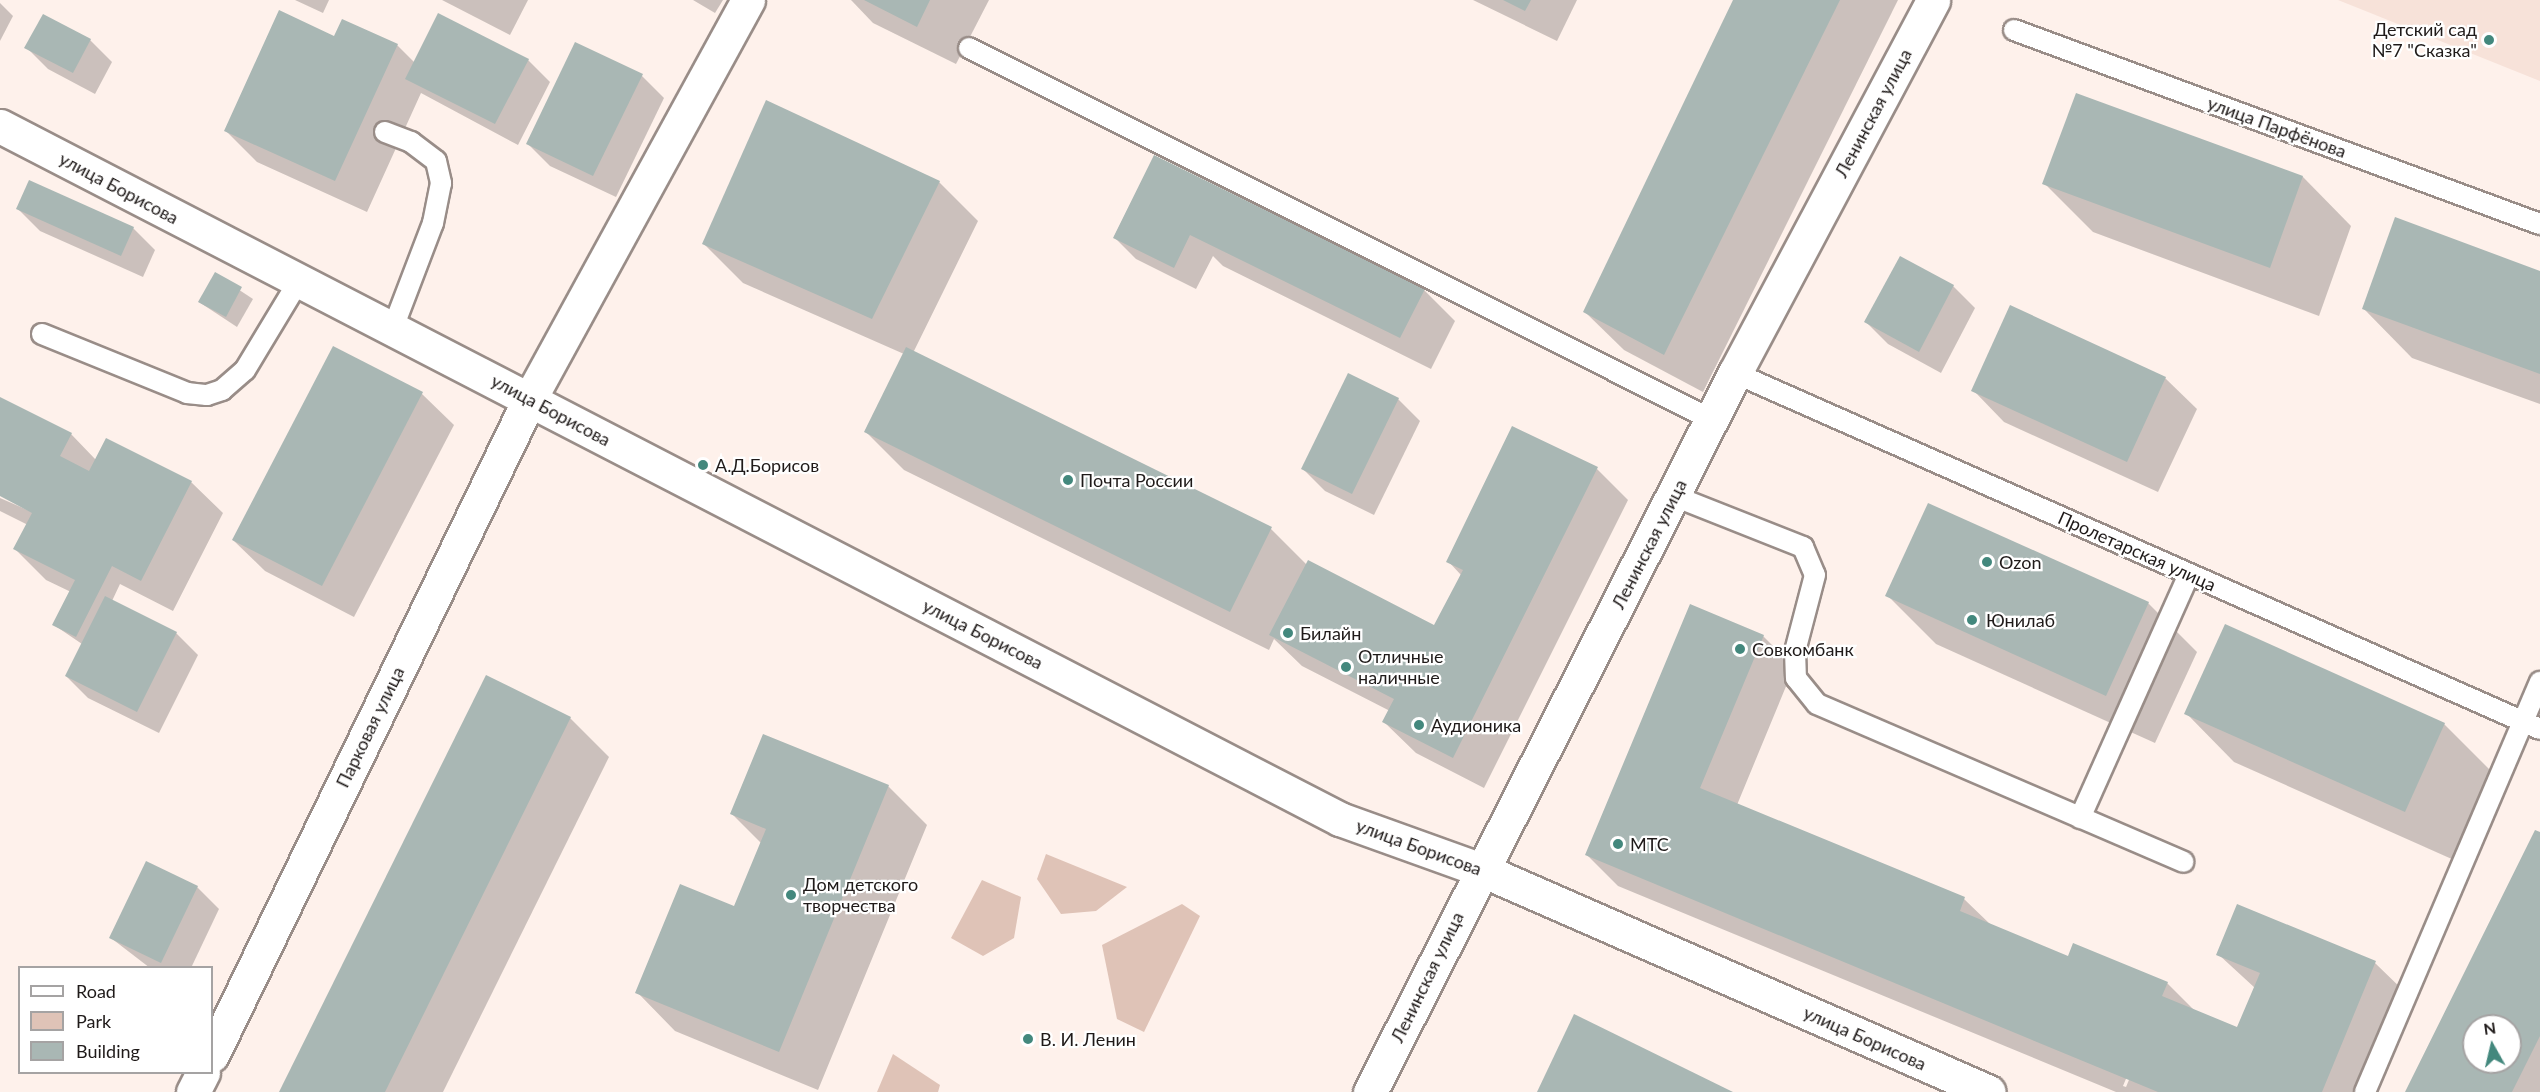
<!DOCTYPE html>
<html>
<head>
<meta charset="utf-8">
<style>
	body { margin:0 }
	#map { position:relative; width:2540px; height:1092px; overflow:hidden; background:#fef1eb; font-family:Lato,sans-serif }
	div>[style] { position:absolute }
	.built>* { inset:0; background:#f7e2d9 }
	.green>* { inset:0; background:#dfc3b7 }
	.shadow>* { inset:0; background:#0003 }
	.building>* { inset:0; background:#a9b7b4 }
	.roads { filter:drop-shadow(2px 0 #998d88) drop-shadow(-2px 0 #998d88) drop-shadow(0 2px #998d88) drop-shadow(0 -2px #998d88) }
	.lane>* { height:20px; margin:-10px; padding:0 10px; transform-origin:10px; border-radius:10px; background:#fff }
	.street>* { height:33px; margin:-16.5px; padding:0 16.5px; transform-origin:16.5px; border-radius:16.5px; background:#fff }
	.dots>* { width:16px; height:16px; translate:-50% -50%; box-sizing:border-box; border:3px solid #fff; border-radius:50% }
	span { translate:-50% -50%; white-space:nowrap; text-align:center; line-height:1.15; -webkit-text-stroke:4.5px #fff; paint-order:stroke }
	.poi-label { font-size:18px; color:#1f1a19 }
	.right { translate:-100% -50%; text-align:right }
	.left { translate:0 -50%; text-align:left }
	.street-label { font-size:18px; color:#1f1a19 }
	.legend { position:absolute; left:18px; top:966px; width:195px; height:108px; box-sizing:border-box; background:#fff; border:2px solid #a5a3a3; margin:0; padding:8px 10px; list-style:none; font-size:18px; color:#1f1a19 }
	.legend li { display:flex; align-items:center; gap:12px; height:30px }
	.legend b { width:30px; border:2px solid #a5a3a3 }
	.north { position:absolute; left:2462px; top:1014px; width:60px; height:60px; box-sizing:border-box; background:#fff; border:2px solid #a5a3a3; border-radius:50%; rotate:352deg; font-size:16px; font-weight:700; line-height:24px; text-align:center; color:#1f1a19 }
	.north::after { content:''; display:block; margin:auto; width:21px; height:27px; background:#43887d; clip-path:polygon(50% 0,100% 100%,50% 72%,0 100%) }
</style>
</head>
<body>
<div id="map">
	<div class="built">
		<div style="clip-path:polygon(2338px 0,2540px 0,2540px 81px)"></div>
	</div>
	<div class="green">
		<div style="clip-path:polygon(1046px 854px,1127px 887px,1096px 911px,1061px 914px,1037px 879px)"></div>
		<div style="clip-path:polygon(982px 880px,1021px 897px,1014px 938px,983px 956px,951px 938px)"></div>
		<div style="clip-path:polygon(1182px 904px,1200px 916px,1144px 1032px,1117px 1019px,1102px 945px)"></div>
		<div style="clip-path:polygon(893px 1054px,940px 1085px,938px 1092px,877px 1092px)"></div>
	</div>
	<div class="shadow">
		<div style="clip-path:polygon(295px 0,329px 0,323px 13px)"></div>
		<div style="clip-path:polygon(442px 0,528px 0,510px 35px)"></div>
		<div style="clip-path:polygon(693px 0,723px 0,715px 13px)"></div>
		<div style="clip-path:polygon(851px 0,989px 0,956px 64px,873px 23px)"></div>
		<div style="clip-path:polygon(1473px 0,1577px 0,1557px 41px)"></div>
		<div style="clip-path:polygon(1735px 0,1898px 0,1703px 392px,1624px 350px,1585px 312px)"></div>
		<div style="clip-path:polygon(0 3px,13px 16px,0 41px)"></div>
		<div style="clip-path:polygon(335px 38px,397px 45px,415px 63px,528px 60px,550px 82px,518px 145px,421px 93px,367px 212px,257px 162px,226px 131px)"></div>
		<div style="clip-path:polygon(90px 40px,112px 62px,95px 94px,48px 69px,26px 47px)"></div>
		<div style="clip-path:polygon(576px 44px,642px 76px,664px 98px,616px 197px,550px 166px,528px 144px)"></div>
		<div style="clip-path:polygon(2077px 95px,2303px 177px,2351px 226px,2319px 316px,2093px 232px,2044px 183px)"></div>
		<div style="clip-path:polygon(1154px 157px,1424px 290px,1455px 321px,1431px 369px,1223px 266px,1213px 256px,1196px 289px,1136px 259px,1114px 237px)"></div>
		<div style="clip-path:polygon(939px 182px,978px 221px,913px 353px,1271px 529px,1307px 565px,1435px 627px,1461px 575px,1448px 561px,1597px 469px,1628px 500px,1484px 788px,1416px 753px,1384px 722px,1390px 711px,1302px 666px,1274px 639px,1269px 650px,904px 470px,865px 431px,904px 354px,743px 283px,704px 244px)"></div>
		<div style="clip-path:polygon(18px 209px,133px 228px,155px 250px,143px 277px,40px 231px)"></div>
		<div style="clip-path:polygon(2540px 272px,2540px 404px,2412px 358px,2364px 309px)"></div>
		<div style="clip-path:polygon(215px 274px,253px 299px,237px 327px,199px 302px)"></div>
		<div style="clip-path:polygon(1953px 286px,1975px 308px,1941px 373px,1888px 344px,1866px 322px)"></div>
		<div style="clip-path:polygon(333px 348px,422px 394px,454px 425px,354px 617px,265px 571px,233px 540px)"></div>
		<div style="clip-path:polygon(2165px 378px,2197px 409px,2158px 492px,2004px 422px,1973px 390px)"></div>
		<div style="clip-path:polygon(0 399px,71px 434px,96px 460px,191px 482px,223px 513px,173px 611px,120px 584px,112px 601px,176px 633px,198px 655px,159px 733px,88px 698px,66px 676px,82px 644px,54px 625px,71px 592px,46px 580px,15px 549px,28px 525px,0 511px,0 498px,39px 515px,0 495px)"></div>
		<div style="clip-path:polygon(1398px 399px,1420px 421px,1374px 515px,1325px 491px,1303px 469px)"></div>
		<div style="clip-path:polygon(1887px 595px,2148px 603px,2197px 652px,2155px 743px,1936px 644px)"></div>
		<div style="clip-path:polygon(evenodd,1763px 636px,1794px 667px,1737px 805px,1964px 899px,1991px 925px,2069px 958px,2167px 983px,2195px 1011px,2238px 1029px,2255px 988px,2218px 954px,2375px 963px,2407px 994px,2366px 1092px,2116px 1092px,1618px 886px,1587px 855px,1763px 636px,2160px 997px,2163px 997px,2126px 1087px,2123px 1086px,2160px 997px)"></div>
		<div style="clip-path:polygon(2186px 713px,2444px 724px,2493px 773px,2454px 860px,2234px 762px)"></div>
		<div style="clip-path:polygon(570px 718px,609px 757px,443px 1092px,281px 1092px)"></div>
		<div style="clip-path:polygon(888px 786px,927px 825px,818px 1090px,675px 1031px,637px 992px,735px 908px,762px 844px,731px 813px)"></div>
		<div style="clip-path:polygon(evenodd,2540px 834px,2540px 1092px,2407px 1092px,2540px 834px,2474px 1026px,2510px 1026px,2510px 1062px,2474px 1062px,2474px 1026px)"></div>
		<div style="clip-path:polygon(147px 863px,197px 887px,219px 909px,191px 968px,150px 968px,111px 938px)"></div>
	</div>
	<div class="building">
		<div style="clip-path:polygon(864px 0,930px 0,917px 27px)"></div>
		<div style="clip-path:polygon(1503px 0,1531px 0,1525px 11px)"></div>
		<div style="clip-path:polygon(1733px 0,1840px 0,1664px 355px,1583px 312px)"></div>
		<div style="clip-path:polygon(279px 10px,334px 36px,342px 19px,398px 44px,335px 181px,224px 131px)"></div>
		<div style="clip-path:polygon(438px 13px,529px 59px,495px 124px,405px 79px)"></div>
		<div style="clip-path:polygon(43px 14px,91px 39px,73px 73px,24px 48px)"></div>
		<div style="clip-path:polygon(575px 42px,643px 74px,593px 176px,526px 144px)"></div>
		<div style="clip-path:polygon(2076px 93px,2303px 176px,2270px 268px,2042px 184px)"></div>
		<div style="clip-path:polygon(766px 100px,940px 181px,872px 319px,702px 244px)"></div>
		<div style="clip-path:polygon(1154px 155px,1425px 289px,1400px 338px,1190px 235px,1174px 268px,1113px 238px)"></div>
		<div style="clip-path:polygon(29px 180px,134px 227px,121px 256px,16px 209px)"></div>
		<div style="clip-path:polygon(2395px 217px,2540px 271px,2540px 374px,2362px 309px)"></div>
		<div style="clip-path:polygon(1900px 256px,1954px 285px,1919px 352px,1864px 322px)"></div>
		<div style="clip-path:polygon(215px 272px,242px 287px,226px 317px,198px 302px)"></div>
		<div style="clip-path:polygon(2010px 305px,2166px 377px,2127px 462px,1971px 391px)"></div>
		<div style="clip-path:polygon(333px 346px,423px 392px,322px 586px,232px 540px)"></div>
		<div style="clip-path:polygon(906px 347px,1272px 527px,1230px 612px,864px 432px)"></div>
		<div style="clip-path:polygon(1348px 373px,1399px 398px,1352px 494px,1301px 469px)"></div>
		<div style="clip-path:polygon(0 397px,72px 433px,60px 456px,89px 471px,106px 438px,192px 481px,141px 581px,112px 566px,76px 637px,52px 625px,75px 580px,13px 549px,32px 513px,0 496px)"></div>
		<div style="clip-path:polygon(1512px 426px,1598px 467px,1453px 758px,1382px 722px,1394px 699px,1269px 635px,1308px 560px,1434px 625px,1463px 570px,1446px 562px)"></div>
		<div style="clip-path:polygon(1928px 503px,2149px 602px,2106px 696px,1885px 596px)"></div>
		<div style="clip-path:polygon(105px 596px,177px 632px,137px 712px,65px 676px)"></div>
		<div style="clip-path:polygon(1690px 604px,1764px 635px,1700px 788px,1965px 897px,1960px 911px,2068px 956px,2073px 943px,2168px 982px,2162px 996px,2237px 1027px,2260px 973px,2216px 955px,2237px 904px,2376px 961px,2322px 1092px,2158px 1092px,1585px 855px)"></div>
		<div style="clip-path:polygon(2225px 624px,2445px 723px,2405px 812px,2184px 714px)"></div>
		<div style="clip-path:polygon(486px 675px,571px 717px,385px 1092px,279px 1092px)"></div>
		<div style="clip-path:polygon(763px 734px,889px 785px,779px 1052px,635px 993px,680px 884px,734px 906px,766px 829px,730px 814px)"></div>
		<div style="clip-path:polygon(evenodd,2535px 830px,2540px 832px,2540px 1036px,2512px 1092px,2405px 1092px,2535px 830px,2474px 1026px,2510px 1026px,2510px 1062px,2474px 1062px,2474px 1026px)"></div>
		<div style="clip-path:polygon(146px 861px,198px 886px,161px 963px,109px 938px)"></div>
		<div style="clip-path:polygon(1574px 1014px,1733px 1092px,1537px 1092px)"></div>
	</div>
	<div class="roads">
		<div class="lane">
			<div style="left:2014px;top:30px;width:561px;rotate:20.25deg"></div>
			<div style="left:969px;top:48px;width:830px;rotate:26.57deg"></div>
			<div style="left:385px;top:132px;width:28px;rotate:21deg"></div>
			<div style="left:411px;top:142px;width:31px;rotate:37deg"></div>
			<div style="left:436px;top:161px;width:23px;rotate:77deg"></div>
			<div style="left:441px;top:183px;width:41px;rotate:101.3deg"></div>
			<div style="left:433px;top:223px;width:109px;rotate:110.9deg"></div>
			<div style="left:42px;top:334px;width:157px;rotate:22.1deg"></div>
			<div style="left:187px;top:393px;width:20px;rotate:6deg"></div>
			<div style="left:207px;top:395px;width:16px;rotate:-18deg"></div>
			<div style="left:222px;top:390px;width:30px;rotate:-41deg"></div>
			<div style="left:245px;top:370px;width:103px;rotate:-58.9deg"></div>
			<div style="left:1735px;top:373px;width:880px;rotate:23.86deg"></div>
			<div style="left:1674px;top:496px;width:139px;rotate:21.6deg"></div>
			<div style="left:1803px;top:547px;width:30px;rotate:67deg"></div>
			<div style="left:1815px;top:575px;width:79px;rotate:104.7deg"></div>
			<div style="left:1795px;top:651px;width:27px;rotate:88deg"></div>
			<div style="left:1796px;top:678px;width:33px;rotate:51deg"></div>
			<div style="left:1817px;top:704px;width:399px;rotate:23.3deg"></div>
			<div style="left:2080px;top:818px;width:267px;rotate:-65.9deg"></div>
			<div style="left:2365px;top:1092px;width:446px;rotate:-66.9deg"></div>
		</div>
		<div class="street">
			<div style="left:0;top:126px;width:1509px;rotate:27.35deg"></div>
			<div style="left:1340px;top:819px;width:151px;rotate:19.8deg"></div>
			<div style="left:1482px;top:870px;width:553px;rotate:23.65deg"></div>
			<div style="left:212px;top:1055px;width:728px;rotate:-64.17deg"></div>
			<div style="left:529px;top:400px;width:456px;rotate:-61.3deg"></div>
			<div style="left:193px;top:1092px;width:22px;rotate:-63deg"></div>
			<div style="left:1370px;top:1092px;width:806px;rotate:-63.09deg"></div>
			<div style="left:1735px;top:373px;width:422px;rotate:-62deg"></div>
		</div>
	</div>
	<div class="dots">
		<div style="left:2489px;top:40px;background:#43887d"></div>
		<div style="left:703px;top:465px;background:#43887d"></div>
		<div style="left:1068px;top:480px;background:#43887d"></div>
		<div style="left:1987px;top:562px;background:#43887d"></div>
		<div style="left:1972px;top:620px;background:#43887d"></div>
		<div style="left:1288px;top:633px;background:#43887d"></div>
		<div style="left:1740px;top:649px;background:#43887d"></div>
		<div style="left:1346px;top:667px;background:#43887d"></div>
		<div style="left:1419px;top:725px;background:#43887d"></div>
		<div style="left:1618px;top:844px;background:#43887d"></div>
		<div style="left:791px;top:895px;background:#43887d"></div>
		<div style="left:1028px;top:1039px;background:#43887d"></div>
	</div>
	<div class="poi-label">
		<span class="right" style="left:2477px;top:40px">Детский сад<br>№7 "Сказка"</span>
		<span class="left" style="left:715px;top:465px">А.Д.Борисов</span>
		<span class="left" style="left:1080px;top:480px">Почта России</span>
		<span class="left" style="left:1999px;top:562px">Ozon</span>
		<span class="left" style="left:1986px;top:620px">Юнилаб</span>
		<span class="left" style="left:1300px;top:633px">Билайн</span>
		<span class="left" style="left:1752px;top:649px">Совкомбанк</span>
		<span class="left" style="left:1358px;top:667px">Отличные<br>наличные</span>
		<span class="left" style="left:1431px;top:725px">Аудионика</span>
		<span class="left" style="left:1630px;top:844px">МТС</span>
		<span class="left" style="left:803px;top:895px">Дом детского<br>творчества</span>
		<span class="left" style="left:1040px;top:1039px">В. И. Ленин</span>
	</div>
	<div class="street-label">
		<span style="left:1873px;top:113px;rotate:-62deg">Ленинская улица</span>
		<span style="left:2277px;top:127px;rotate:20deg">улица Парфёнова</span>
		<span style="left:119px;top:188px;rotate:28deg">улица Борисова</span>
		<span style="left:551px;top:410px;rotate:28deg">улица Борисова</span>
		<span style="left:1649px;top:544px;rotate:-63deg">Ленинская улица</span>
		<span style="left:2137px;top:551px;rotate:24deg">Пролетарская улица</span>
		<span style="left:983px;top:634px;rotate:27deg">улица Борисова</span>
		<span style="left:370px;top:727px;rotate:-64deg">Парковая улица</span>
		<span style="left:1419px;top:847px;rotate:20deg">улица Борисова</span>
		<span style="left:1427px;top:977px;rotate:-64deg">Ленинская улица</span>
		<span style="left:1865px;top:1038px;rotate:24deg">улица Борисова</span>
	</div>
	<ul class="legend">
	<li><b style="height:8px;background:#fff"></b>Road</li>
	<li><b style="height:16px;background:#dfc3b7"></b>Park</li>
	<li><b style="height:16px;background:#a9b7b4"></b>Building</li>
	</ul>
	<div class="north">N</div>
</div>
</body>
</html>
